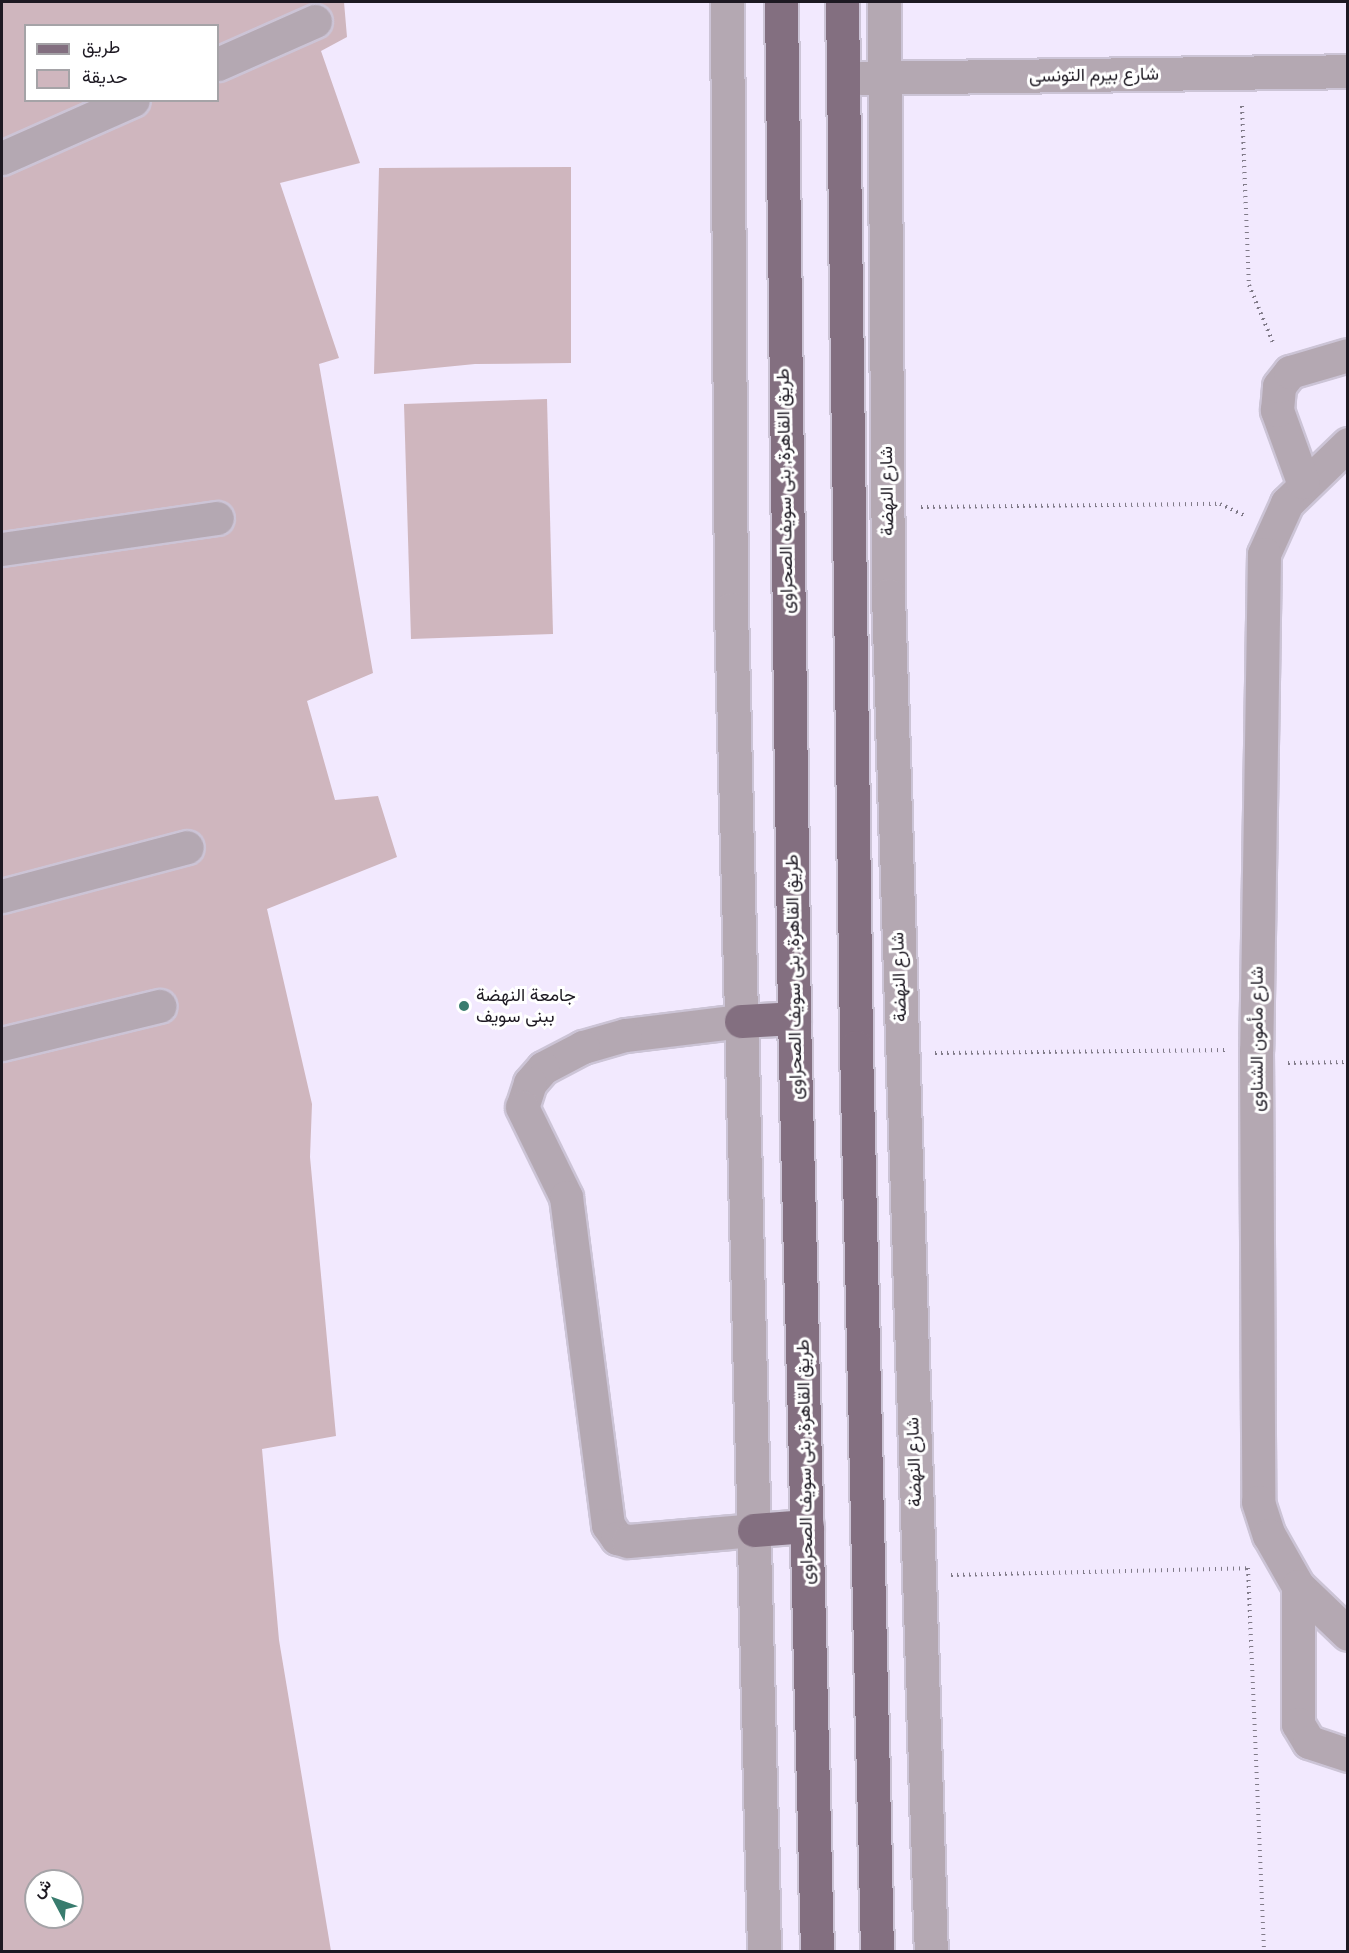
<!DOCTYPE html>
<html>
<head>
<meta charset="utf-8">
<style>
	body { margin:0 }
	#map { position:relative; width:1349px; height:1953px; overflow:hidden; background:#f2e9fe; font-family:"Nunito Sans",Vazirmatn,sans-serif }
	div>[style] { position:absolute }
	.green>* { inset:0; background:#cfb6be }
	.path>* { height:4px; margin-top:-2px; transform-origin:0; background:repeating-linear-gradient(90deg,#807a88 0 1.5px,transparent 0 6px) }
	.roads { filter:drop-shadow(2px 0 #ccc4d6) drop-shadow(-2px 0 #ccc4d6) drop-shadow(0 2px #ccc4d6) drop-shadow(0 -2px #ccc4d6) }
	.minor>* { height:33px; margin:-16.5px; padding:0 16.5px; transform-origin:16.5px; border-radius:16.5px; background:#b4a8b2 }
	.major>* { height:33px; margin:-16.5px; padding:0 16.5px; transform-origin:16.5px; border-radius:16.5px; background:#836f80 }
	.dots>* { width:16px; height:16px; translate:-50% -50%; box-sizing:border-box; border:3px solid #fff; border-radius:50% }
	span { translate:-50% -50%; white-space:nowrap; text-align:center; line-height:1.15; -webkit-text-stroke:6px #fff; paint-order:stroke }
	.street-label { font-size:18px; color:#1d1922 }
	.poi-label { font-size:18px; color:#1d1922 }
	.left { translate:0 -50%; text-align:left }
	.frame { position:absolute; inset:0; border:3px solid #1d1922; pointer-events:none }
	.legend { position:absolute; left:24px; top:24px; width:195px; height:78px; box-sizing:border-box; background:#fff; border:2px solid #a5a3a7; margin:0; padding:8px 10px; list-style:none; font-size:18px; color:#1d1922 }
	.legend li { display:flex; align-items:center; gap:12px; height:30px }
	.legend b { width:30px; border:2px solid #a5a3a7 }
	.north { position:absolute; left:24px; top:1869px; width:60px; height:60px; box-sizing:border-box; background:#fff; border:2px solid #a5a3a7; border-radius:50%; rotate:311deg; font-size:16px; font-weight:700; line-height:24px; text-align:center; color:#1d1922 }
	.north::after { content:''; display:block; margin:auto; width:21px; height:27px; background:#397c6e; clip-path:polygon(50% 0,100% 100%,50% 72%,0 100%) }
</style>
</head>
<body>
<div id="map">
	<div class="green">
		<div style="clip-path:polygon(evenodd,2px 2px,344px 2px,347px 37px,321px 51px,360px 163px,280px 183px,339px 358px,319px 364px,373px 673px,307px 701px,335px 800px,378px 796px,397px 857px,267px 909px,312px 1104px,310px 1157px,336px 1436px,262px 1449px,279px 1640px,331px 1951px,2px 1952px,2px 2px,26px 26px,218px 26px,218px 100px,26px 100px,26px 26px,2px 2px,36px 1881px,72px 1881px,72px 1917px,36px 1917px,36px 1881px)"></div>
		<div style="clip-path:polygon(571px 167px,571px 363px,475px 364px,374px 374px,379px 168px)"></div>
		<div style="clip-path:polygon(547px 399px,553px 634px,411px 639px,404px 404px)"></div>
	</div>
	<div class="path">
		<div style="left:1242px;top:106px;width:179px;rotate:87.8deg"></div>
		<div style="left:1249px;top:285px;width:65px;rotate:67.4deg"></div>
		<div style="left:921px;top:507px;width:299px;rotate:-0.6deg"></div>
		<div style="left:1220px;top:504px;width:29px;rotate:25deg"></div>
		<div style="left:935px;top:1053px;width:290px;rotate:-0.6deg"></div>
		<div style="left:1288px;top:1063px;width:60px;rotate:-1deg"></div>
		<div style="left:1248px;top:1568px;width:384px;rotate:87.6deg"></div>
		<div style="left:951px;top:1575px;width:298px;rotate:-1.3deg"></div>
	</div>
	<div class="roads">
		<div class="minor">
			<div style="left:727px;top:2px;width:607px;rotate:89.62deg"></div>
			<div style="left:731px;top:609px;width:1343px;rotate:88.59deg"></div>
			<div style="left:884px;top:2px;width:593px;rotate:89.61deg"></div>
			<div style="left:888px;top:595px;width:1358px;rotate:88.19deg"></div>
			<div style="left:218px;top:64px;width:106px;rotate:-23.9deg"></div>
			<div style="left:861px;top:78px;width:487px;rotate:-0.8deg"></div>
			<div style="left:2px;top:158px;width:143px;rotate:-23.9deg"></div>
			<div style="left:1348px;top:444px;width:85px;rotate:136deg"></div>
			<div style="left:1287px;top:503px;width:56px;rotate:114.3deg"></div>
			<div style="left:1264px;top:554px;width:496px;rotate:90.9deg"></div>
			<div style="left:1256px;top:1050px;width:452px;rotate:89.7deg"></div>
			<div style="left:1258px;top:1502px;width:35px;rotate:72deg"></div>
			<div style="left:1269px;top:1535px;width:59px;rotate:60.4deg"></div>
			<div style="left:1298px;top:1586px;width:69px;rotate:43.8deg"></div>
			<div style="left:1303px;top:482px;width:77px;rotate:-109.9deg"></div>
			<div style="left:1277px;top:410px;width:24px;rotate:-85deg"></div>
			<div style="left:1279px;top:386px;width:18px;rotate:-52deg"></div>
			<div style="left:1290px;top:372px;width:60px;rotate:-16.3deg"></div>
			<div style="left:2px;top:549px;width:217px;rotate:-8.2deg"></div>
			<div style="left:2px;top:896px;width:191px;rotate:-14.8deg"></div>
			<div style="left:741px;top:1021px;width:117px;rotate:173.1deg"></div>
			<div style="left:625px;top:1035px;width:44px;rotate:164.1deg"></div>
			<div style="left:583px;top:1047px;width:45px;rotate:152.3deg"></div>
			<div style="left:543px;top:1068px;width:20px;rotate:131deg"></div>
			<div style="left:530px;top:1083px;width:25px;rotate:108deg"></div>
			<div style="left:522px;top:1107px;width:100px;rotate:63.9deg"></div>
			<div style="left:566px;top:1197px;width:331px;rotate:82.7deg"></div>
			<div style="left:608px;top:1525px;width:16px;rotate:55deg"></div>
			<div style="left:617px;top:1538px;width:11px;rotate:15deg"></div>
			<div style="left:628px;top:1541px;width:126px;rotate:-5deg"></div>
			<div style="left:2px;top:1044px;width:162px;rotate:-13.6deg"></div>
			<div style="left:1298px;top:1586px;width:138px;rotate:90deg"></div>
			<div style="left:1298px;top:1724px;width:21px;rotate:59deg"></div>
			<div style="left:1309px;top:1742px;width:41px;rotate:18.4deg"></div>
		</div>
		<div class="major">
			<div style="left:781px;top:2px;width:1016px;rotate:89.27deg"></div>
			<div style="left:794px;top:1018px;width:934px;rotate:88.59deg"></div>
			<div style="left:842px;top:2px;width:1045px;rotate:89.23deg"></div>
			<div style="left:856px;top:1047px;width:905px;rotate:88.67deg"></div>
			<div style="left:741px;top:1021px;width:53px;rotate:-3.2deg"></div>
			<div style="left:754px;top:1530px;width:53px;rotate:-4.3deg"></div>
		</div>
	</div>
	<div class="dots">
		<div style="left:464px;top:1006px;background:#397c6e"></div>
	</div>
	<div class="street-label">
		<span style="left:1094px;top:75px;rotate:-1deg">شارع بيرم التونسى</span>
		<span style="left:785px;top:491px;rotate:-91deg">طريق القاهرة, بنى سويف الصحراوى</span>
		<span style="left:887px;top:491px;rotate:-91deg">شارع النهضة</span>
		<span style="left:794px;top:977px;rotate:-91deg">طريق القاهرة, بنى سويف الصحراوى</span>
		<span style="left:899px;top:977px;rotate:-92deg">شارع النهضة</span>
		<span style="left:1257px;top:1039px;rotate:-90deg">شارع مأمون الشناوى</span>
		<span style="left:805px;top:1462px;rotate:-91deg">طريق القاهرة, بنى سويف الصحراوى</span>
		<span style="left:914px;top:1462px;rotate:-92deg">شارع النهضة</span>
	</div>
	<div class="poi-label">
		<span class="left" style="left:476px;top:1006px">جامعة النهضة<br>ببنى سويف</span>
	</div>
	<div class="frame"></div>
	<ul class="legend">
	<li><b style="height:8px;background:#836f80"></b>طريق</li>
	<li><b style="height:16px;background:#cfb6be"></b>حديقة</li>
	</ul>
	<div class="north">ش</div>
</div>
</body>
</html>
